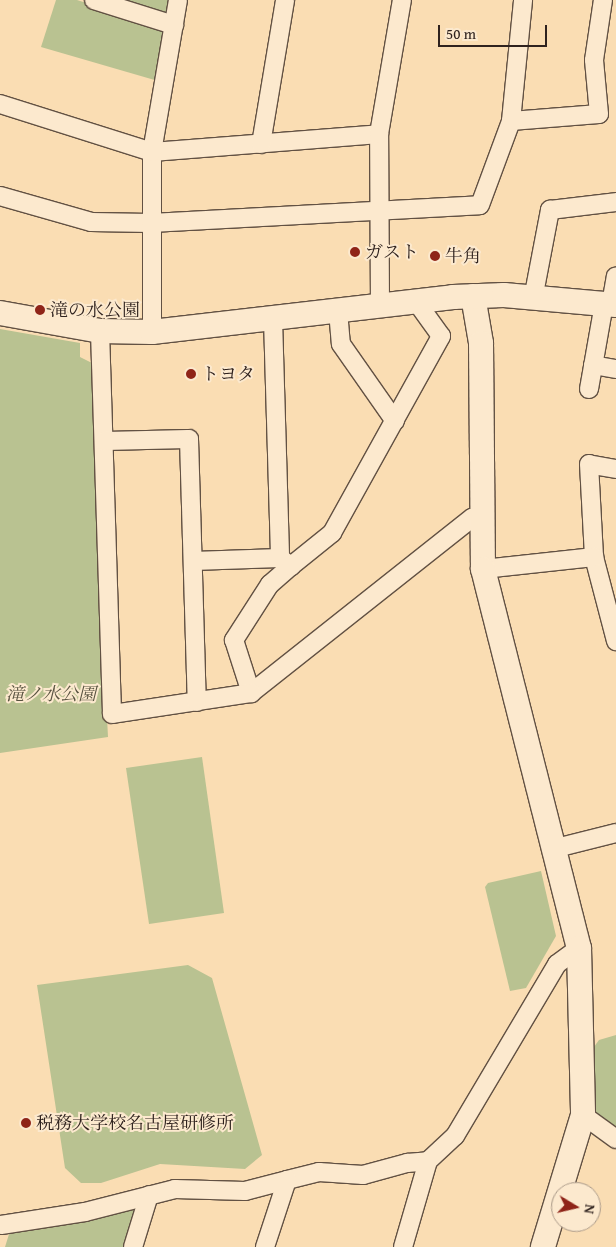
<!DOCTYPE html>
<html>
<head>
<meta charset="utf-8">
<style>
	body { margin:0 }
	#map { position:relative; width:616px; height:1247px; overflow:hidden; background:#faddb3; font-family:"Gentium Book Plus","Noto Serif JP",serif }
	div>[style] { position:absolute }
	.green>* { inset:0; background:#b9c291 }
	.roads { filter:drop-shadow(1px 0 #625143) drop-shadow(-1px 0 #625143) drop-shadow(0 1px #625143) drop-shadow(0 -1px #625143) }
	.street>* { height:18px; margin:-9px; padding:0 9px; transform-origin:9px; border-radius:9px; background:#fce9ce }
	.secondary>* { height:24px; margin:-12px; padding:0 12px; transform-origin:12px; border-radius:12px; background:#fce9ce }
	.dots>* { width:14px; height:14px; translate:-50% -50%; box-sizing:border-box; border:2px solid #fce9ce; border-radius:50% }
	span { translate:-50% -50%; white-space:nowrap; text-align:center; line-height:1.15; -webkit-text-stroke:4px #fce9ce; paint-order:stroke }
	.poi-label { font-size:18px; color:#2f221e }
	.left { translate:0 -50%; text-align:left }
	.park-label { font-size:18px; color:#585240; font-style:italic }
	.north { position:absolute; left:551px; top:1182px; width:50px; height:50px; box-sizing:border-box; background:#fce9ce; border:1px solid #a98; border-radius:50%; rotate:99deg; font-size:14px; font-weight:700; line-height:20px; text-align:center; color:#2f221e }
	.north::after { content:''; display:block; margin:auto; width:18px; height:22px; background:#8f2418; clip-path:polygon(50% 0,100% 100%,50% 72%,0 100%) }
	.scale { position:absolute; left:438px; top:25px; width:109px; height:22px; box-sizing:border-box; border:2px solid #2f221e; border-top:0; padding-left:6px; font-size:15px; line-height:18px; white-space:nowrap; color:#2f221e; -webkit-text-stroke:4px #fce9ce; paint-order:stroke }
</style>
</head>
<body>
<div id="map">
	<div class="green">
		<div style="clip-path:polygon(56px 0,77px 0,162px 27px,166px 33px,158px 81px,41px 47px)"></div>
		<div style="clip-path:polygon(111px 0,173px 0,171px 12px,163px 17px)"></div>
		<div style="clip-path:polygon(0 329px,80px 343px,80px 357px,92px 363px,97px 546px,102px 546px,102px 569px,98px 570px,103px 717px,107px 717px,108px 737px,0 753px)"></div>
		<div style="clip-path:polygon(202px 757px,224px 913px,149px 924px,126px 768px)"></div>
		<div style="clip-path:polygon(541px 871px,556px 936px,526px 988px,510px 991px,485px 887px,488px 883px)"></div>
		<div style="clip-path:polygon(188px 965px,212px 978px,262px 1155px,245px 1169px,160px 1164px,101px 1183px,81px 1183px,65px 1168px,37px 985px)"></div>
		<div style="clip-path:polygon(616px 1035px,616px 1129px,594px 1112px,591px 1051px,599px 1040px)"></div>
		<div style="clip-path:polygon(130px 1205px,140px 1213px,129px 1247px,5px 1247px,10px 1231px)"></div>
	</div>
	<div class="roads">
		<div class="street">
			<div style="left:94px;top:0;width:84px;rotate:17.4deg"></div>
			<div style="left:0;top:104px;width:159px;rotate:17.5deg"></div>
			<div style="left:152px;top:152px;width:228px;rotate:-4.5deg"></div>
			<div style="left:511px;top:121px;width:88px;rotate:-4.5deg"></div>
			<div style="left:599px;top:114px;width:54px;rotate:-95.3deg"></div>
			<div style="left:594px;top:60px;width:61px;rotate:-81.5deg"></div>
			<div style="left:261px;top:144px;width:146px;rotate:-80.5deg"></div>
			<div style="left:0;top:196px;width:95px;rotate:15.9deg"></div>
			<div style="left:91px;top:222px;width:60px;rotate:1deg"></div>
			<div style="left:151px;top:223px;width:329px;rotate:-3.1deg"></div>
			<div style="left:480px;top:205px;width:90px;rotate:-69.7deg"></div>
			<div style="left:511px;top:121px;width:122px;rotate:-84.3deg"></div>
			<div style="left:533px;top:299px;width:91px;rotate:-79.2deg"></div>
			<div style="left:550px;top:210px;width:66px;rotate:-6.9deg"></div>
			<div style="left:611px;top:304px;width:28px;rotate:-80deg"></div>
			<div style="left:380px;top:306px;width:172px;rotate:-90.3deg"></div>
			<div style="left:379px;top:134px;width:136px;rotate:-80.3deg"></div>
			<div style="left:338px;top:311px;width:33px;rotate:85deg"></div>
			<div style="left:341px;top:344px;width:94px;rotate:55deg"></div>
			<div style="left:273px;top:319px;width:239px;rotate:88.3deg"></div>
			<div style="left:280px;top:558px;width:14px;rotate:36deg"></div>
			<div style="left:291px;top:566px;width:28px;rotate:139deg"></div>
			<div style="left:270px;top:584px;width:67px;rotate:122.7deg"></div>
			<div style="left:234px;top:640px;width:56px;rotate:72.2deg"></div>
			<div style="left:251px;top:693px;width:282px;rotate:-38.4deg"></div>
			<div style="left:472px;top:518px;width:9px;rotate:-13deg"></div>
			<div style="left:100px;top:331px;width:383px;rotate:88.2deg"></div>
			<div style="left:112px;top:714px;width:141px;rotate:-8.6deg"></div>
			<div style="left:152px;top:332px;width:180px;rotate:-90deg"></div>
			<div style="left:152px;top:152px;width:154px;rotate:-80.3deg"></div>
			<div style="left:593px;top:365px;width:23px;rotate:10deg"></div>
			<div style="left:589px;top:389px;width:86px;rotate:-80deg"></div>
			<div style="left:104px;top:441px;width:85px;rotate:-1.3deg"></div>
			<div style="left:189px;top:439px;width:263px;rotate:88.3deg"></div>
			<div style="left:616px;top:469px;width:27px;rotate:-170deg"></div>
			<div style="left:589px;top:464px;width:93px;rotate:86.9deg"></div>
			<div style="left:594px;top:557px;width:87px;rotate:75.3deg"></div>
			<div style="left:193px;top:561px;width:87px;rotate:-2deg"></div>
			<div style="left:291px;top:566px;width:53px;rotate:-38.8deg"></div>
			<div style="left:332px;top:533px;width:225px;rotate:-61deg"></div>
			<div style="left:441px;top:336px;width:44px;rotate:-125.8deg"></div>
			<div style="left:483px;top:569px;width:112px;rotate:-6.2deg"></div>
			<div style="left:556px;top:848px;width:62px;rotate:-14deg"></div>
			<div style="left:583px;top:1115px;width:41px;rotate:36deg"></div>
			<div style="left:287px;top:1180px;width:33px;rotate:-14deg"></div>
			<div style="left:319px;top:1172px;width:44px;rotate:3.9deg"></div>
			<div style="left:363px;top:1175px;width:46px;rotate:-15.3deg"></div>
			<div style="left:407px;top:1163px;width:21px;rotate:-5deg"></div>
			<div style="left:428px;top:1161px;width:37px;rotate:-43deg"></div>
			<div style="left:455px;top:1136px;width:200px;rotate:-59.3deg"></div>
			<div style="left:557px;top:964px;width:27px;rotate:-36deg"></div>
			<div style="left:1px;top:1225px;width:85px;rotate:-8.8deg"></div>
			<div style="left:85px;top:1212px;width:93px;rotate:-14.3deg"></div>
			<div style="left:175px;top:1189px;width:70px;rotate:1.6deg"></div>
			<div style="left:245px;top:1191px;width:43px;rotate:-14.7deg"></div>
			<div style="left:287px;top:1180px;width:71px;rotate:108.2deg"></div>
			<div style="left:133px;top:1247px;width:54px;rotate:-72.9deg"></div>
			<div style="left:403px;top:1247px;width:90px;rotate:-73.8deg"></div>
		</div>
		<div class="secondary">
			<div style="left:473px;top:296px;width:48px;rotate:80.3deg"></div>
			<div style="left:481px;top:343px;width:226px;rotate:89.5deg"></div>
			<div style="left:483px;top:569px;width:391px;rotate:75.8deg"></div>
			<div style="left:579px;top:948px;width:167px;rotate:88.6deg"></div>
			<div style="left:583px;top:1115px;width:138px;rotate:106.9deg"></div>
			<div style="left:0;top:313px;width:102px;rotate:10.2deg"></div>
			<div style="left:100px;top:331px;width:52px;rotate:1.1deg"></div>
			<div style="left:152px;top:332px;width:303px;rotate:-6.6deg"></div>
			<div style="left:453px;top:297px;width:51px;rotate:-2.2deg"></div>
			<div style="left:504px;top:295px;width:112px;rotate:5.1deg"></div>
		</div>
	</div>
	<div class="dots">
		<div style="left:355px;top:252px;background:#8f2418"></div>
		<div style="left:435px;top:256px;background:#8f2418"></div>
		<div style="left:40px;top:310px;background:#8f2418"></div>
		<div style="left:191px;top:374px;background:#8f2418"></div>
		<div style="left:26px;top:1123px;background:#8f2418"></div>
	</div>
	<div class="poi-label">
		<span class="left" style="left:365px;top:252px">ガスト</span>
		<span class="left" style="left:445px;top:256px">牛角</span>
		<span class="left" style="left:50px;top:310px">滝の水公園</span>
		<span class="left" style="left:201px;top:374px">トヨタ</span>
		<span class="left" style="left:36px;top:1123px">税務大学校名古屋研修所</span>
	</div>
	<div class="park-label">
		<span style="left:51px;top:694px">滝ノ水公園</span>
	</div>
	<div class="north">N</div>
	<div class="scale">50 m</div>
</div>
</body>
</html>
